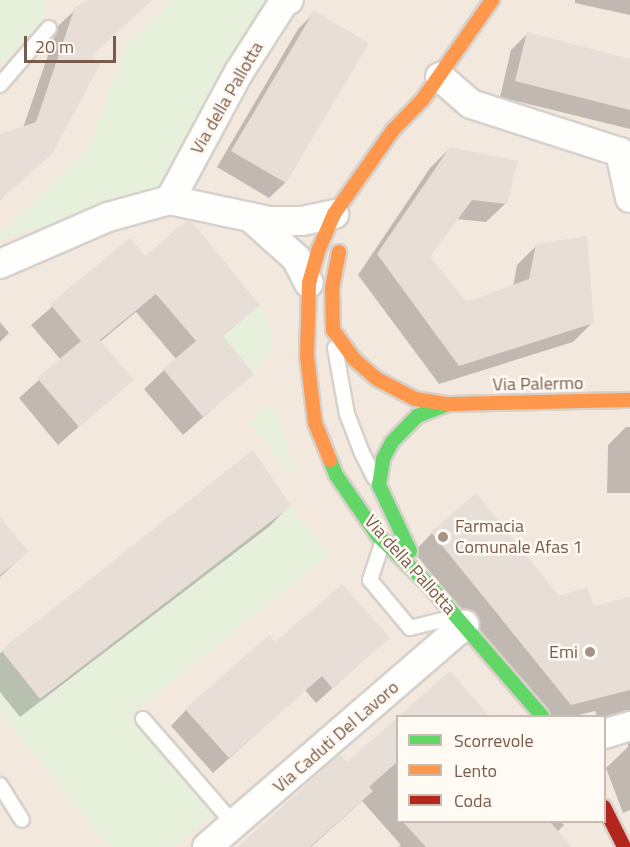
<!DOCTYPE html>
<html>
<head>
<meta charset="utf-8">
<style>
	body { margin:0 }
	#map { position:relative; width:630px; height:847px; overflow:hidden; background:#f9f5f0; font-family:"Titillium Web",sans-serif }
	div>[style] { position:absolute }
	.residential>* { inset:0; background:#f2e8de }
	.green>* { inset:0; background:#e7f0db }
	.shadow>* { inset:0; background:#0003 }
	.building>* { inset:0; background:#e6ded7 }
	.roads { filter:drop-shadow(2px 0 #d7d1cb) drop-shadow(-2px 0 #d7d1cb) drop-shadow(0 2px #d7d1cb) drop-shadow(0 -2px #d7d1cb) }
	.lane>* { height:14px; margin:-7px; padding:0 7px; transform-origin:7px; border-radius:7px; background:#fefefd }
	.street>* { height:28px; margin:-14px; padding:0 14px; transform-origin:14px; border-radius:14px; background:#fefefd }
	.fast>* { height:14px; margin:-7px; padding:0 7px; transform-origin:7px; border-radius:7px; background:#63d668 }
	.slow>* { height:14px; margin:-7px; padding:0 7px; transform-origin:7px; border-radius:7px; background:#ff974d }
	.jam>* { height:14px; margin:-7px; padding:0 7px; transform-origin:7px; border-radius:7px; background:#b3261e }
	.dots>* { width:16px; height:16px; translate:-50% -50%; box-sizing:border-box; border:3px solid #fffaf3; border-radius:50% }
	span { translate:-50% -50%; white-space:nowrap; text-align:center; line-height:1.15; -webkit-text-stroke:5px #fffaf3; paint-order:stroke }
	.street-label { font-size:18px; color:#7a5c4d }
	.poi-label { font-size:18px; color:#7a5c4d }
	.left { translate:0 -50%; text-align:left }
	.right { translate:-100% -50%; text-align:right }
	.legend { position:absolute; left:396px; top:715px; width:210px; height:108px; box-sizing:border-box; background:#fffaf3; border:2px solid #cabbb1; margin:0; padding:8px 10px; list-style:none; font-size:18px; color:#7a5c4d }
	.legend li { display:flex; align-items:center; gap:12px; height:30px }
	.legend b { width:30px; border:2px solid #cabbb1 }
	.scale { position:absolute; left:24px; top:36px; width:92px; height:27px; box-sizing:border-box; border:3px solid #7a5c4d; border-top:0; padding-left:8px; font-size:18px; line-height:21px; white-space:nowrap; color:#7a5c4d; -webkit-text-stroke:4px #fffaf3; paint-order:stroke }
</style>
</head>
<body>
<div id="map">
	<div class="residential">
		<div style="clip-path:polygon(evenodd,0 0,630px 0,630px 847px,0 847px,0 0,398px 716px,604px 716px,604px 822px,398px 822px,398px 716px)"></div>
	</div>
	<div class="green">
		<div style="clip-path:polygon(0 0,46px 0,46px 14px,6px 61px,0 61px)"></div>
		<div style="clip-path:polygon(172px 0,268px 0,159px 189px,0 240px,0 234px,87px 149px,128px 43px)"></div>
		<div style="clip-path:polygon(260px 305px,272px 329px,272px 350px,254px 374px,223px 336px)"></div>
		<div style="clip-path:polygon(273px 403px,296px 470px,290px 473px,249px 422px)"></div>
		<div style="clip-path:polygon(291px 506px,329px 555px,130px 716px,215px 813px,174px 847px,110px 847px,0 713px,0 651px,40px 699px)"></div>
	</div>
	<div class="shadow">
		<div style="clip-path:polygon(91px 0,151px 0,90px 57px,51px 153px,0 200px,0 136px,23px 128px,58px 26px,76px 9px)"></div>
		<div style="clip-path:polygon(575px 0,630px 0,630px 15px,575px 3px)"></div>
		<div style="clip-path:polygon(314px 13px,366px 44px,285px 183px,269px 198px,217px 167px,298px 29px)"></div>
		<div style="clip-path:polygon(527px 34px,630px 60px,630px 129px,500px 97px,511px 50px)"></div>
		<div style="clip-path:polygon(450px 148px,506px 203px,486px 222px,456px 219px,429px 257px,466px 304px,513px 287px,517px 265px,537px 245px,593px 322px,573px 342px,439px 384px,358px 275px,430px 168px)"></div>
		<div style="clip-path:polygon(130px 240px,145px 258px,258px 305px,222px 337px,252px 374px,183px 435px,144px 389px,176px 359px,136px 312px,100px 342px,132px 380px,58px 445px,19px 398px,61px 360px,31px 325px)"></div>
		<div style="clip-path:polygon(0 322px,9px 333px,0 342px)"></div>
		<div style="clip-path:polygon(626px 427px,630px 427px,630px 493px,607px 493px,608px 445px)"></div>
		<div style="clip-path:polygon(289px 506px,270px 526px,20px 717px,0 692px,0 654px,2px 651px)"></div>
		<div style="clip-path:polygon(0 520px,27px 552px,0 577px)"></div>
		<div style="clip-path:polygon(432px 533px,558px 598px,593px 608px,630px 598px,630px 810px,623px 813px,606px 768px,628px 747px,628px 739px,604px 729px,604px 716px,597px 716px,595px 711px,575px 716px,547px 716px,414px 552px)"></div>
		<div style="clip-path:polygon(388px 638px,316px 703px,305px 690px,213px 773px,171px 726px,186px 710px)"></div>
		<div style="clip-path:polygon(398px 719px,398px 822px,561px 822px,564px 825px,557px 832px,570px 847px,398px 847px,401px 845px,362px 801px,311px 847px,239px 847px,347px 764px)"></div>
	</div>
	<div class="building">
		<div style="clip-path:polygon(89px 0,152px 0,92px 56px,100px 64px,52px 154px,0 200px,0 134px,36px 122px,75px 7px)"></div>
		<div style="clip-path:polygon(314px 11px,369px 43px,286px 183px,231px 151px)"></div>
		<div style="clip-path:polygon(527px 32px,630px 59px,630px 110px,515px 81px)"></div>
		<div style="clip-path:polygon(450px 147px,518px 161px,507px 204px,472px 200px,430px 257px,467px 302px,529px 279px,536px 244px,587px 236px,594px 323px,459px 366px,377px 254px)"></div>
		<div style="clip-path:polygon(187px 220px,191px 221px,260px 305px,223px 336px,254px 374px,203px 417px,163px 369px,196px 341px,156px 294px,100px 340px,134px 380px,79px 427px,37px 378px,81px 341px,50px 304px,130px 238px,145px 256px)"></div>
		<div style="clip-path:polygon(253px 450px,291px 506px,40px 699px,1px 650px)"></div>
		<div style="clip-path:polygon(476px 493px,559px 596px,587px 587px,594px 606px,630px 597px,630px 690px,571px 705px,431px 532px)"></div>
		<div style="clip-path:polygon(0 517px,29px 552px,0 575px)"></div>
		<div style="clip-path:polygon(342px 584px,390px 638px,332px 688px,322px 676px,229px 758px,185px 709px,269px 635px,275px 642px)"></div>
		<div style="clip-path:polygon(450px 671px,490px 717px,398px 717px,426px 692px)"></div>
		<div style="clip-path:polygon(398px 717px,398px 761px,369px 787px,373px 791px,310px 847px,238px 847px,340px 754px,347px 762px)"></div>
		<div style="clip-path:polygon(403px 822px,550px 822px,572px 847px,426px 847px)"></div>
	</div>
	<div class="roads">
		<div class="lane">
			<div style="left:0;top:85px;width:75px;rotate:-49.3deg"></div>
			<div style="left:335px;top:348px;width:67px;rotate:79.7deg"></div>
			<div style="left:347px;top:414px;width:42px;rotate:69deg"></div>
			<div style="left:362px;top:453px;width:28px;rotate:63deg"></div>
			<div style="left:383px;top:541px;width:41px;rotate:108.4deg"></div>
			<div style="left:370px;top:580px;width:62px;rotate:50.2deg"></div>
			<div style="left:410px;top:628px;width:45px;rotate:-14deg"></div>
			<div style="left:143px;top:719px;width:139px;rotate:49.1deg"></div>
			<div style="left:0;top:785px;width:41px;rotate:57.8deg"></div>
		</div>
		<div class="street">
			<div style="left:440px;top:77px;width:41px;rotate:41.1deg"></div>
			<div style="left:471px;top:104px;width:157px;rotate:17.9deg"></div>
			<div style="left:620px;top:152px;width:47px;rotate:77.7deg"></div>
			<div style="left:170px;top:200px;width:145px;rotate:-61.7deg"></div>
			<div style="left:239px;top:72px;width:83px;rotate:-57.3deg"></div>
			<div style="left:284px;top:2px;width:5px;rotate:-22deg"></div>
			<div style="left:250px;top:217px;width:62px;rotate:41.7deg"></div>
			<div style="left:296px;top:258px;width:28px;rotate:63deg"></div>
			<div style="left:0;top:264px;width:118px;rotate:-23.5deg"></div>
			<div style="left:108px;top:217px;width:64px;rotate:-15.3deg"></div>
			<div style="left:170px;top:200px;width:101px;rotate:12deg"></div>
			<div style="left:269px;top:221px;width:33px"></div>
			<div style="left:302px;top:221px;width:33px;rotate:-12deg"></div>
			<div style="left:604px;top:734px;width:27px;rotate:-17deg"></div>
			<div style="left:207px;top:847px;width:340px;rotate:-40.8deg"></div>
		</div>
		<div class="fast">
			<div style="left:330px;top:460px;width:16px;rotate:68deg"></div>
			<div style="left:336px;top:475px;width:74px;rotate:55.5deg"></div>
			<div style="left:378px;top:536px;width:69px;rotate:43.8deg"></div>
			<div style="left:428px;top:584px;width:174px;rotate:49.2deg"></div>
			<div style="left:410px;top:551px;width:73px;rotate:-115.2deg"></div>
			<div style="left:379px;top:485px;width:26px;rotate:-81deg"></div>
			<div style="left:383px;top:459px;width:19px;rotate:-62deg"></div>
			<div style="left:392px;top:442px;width:36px;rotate:-46deg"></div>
			<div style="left:417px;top:416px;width:33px;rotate:-21deg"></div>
		</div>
		<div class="slow">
			<div style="left:339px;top:252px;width:37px;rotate:101deg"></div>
			<div style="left:332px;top:288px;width:42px;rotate:88.6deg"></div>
			<div style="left:333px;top:330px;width:36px;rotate:54deg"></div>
			<div style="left:354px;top:359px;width:30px;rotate:41deg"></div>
			<div style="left:377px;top:379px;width:43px;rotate:27.8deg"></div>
			<div style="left:415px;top:399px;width:33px;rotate:9deg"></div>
			<div style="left:448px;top:404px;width:182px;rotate:-1.3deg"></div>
			<div style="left:330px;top:460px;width:40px;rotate:-112deg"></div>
			<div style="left:315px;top:423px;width:67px;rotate:-96.8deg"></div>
			<div style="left:307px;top:356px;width:73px;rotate:-88.4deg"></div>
			<div style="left:309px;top:283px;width:33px;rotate:-74deg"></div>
			<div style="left:318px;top:251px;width:40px;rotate:-66.6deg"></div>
			<div style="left:334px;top:214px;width:103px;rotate:-54.9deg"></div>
			<div style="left:393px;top:130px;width:43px;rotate:-45.9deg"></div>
			<div style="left:423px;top:99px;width:121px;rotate:-55.1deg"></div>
		</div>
		<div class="jam">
			<div style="left:604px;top:807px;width:45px;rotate:63.4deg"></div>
		</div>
	</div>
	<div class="dots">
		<div style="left:443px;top:537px;background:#a69286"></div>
		<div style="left:590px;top:652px;background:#a69286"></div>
	</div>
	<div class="street-label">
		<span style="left:227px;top:98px;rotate:-60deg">Via della Pallotta</span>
		<span style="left:538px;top:384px;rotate:-1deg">Via Palermo</span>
		<span style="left:410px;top:565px;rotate:48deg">Via della Pallotta</span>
		<span style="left:336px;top:737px;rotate:-41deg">Via Caduti Del Lavoro</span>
	</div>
	<div class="poi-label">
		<span class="left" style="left:455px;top:537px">Farmacia<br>Comunale Afas 1</span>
		<span class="right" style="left:578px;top:652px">Emi</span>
	</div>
	<ul class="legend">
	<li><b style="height:8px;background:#63d668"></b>Scorrevole</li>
	<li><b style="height:8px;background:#ff974d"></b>Lento</li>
	<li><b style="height:8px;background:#b3261e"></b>Coda</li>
	</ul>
	<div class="scale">20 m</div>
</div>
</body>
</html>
